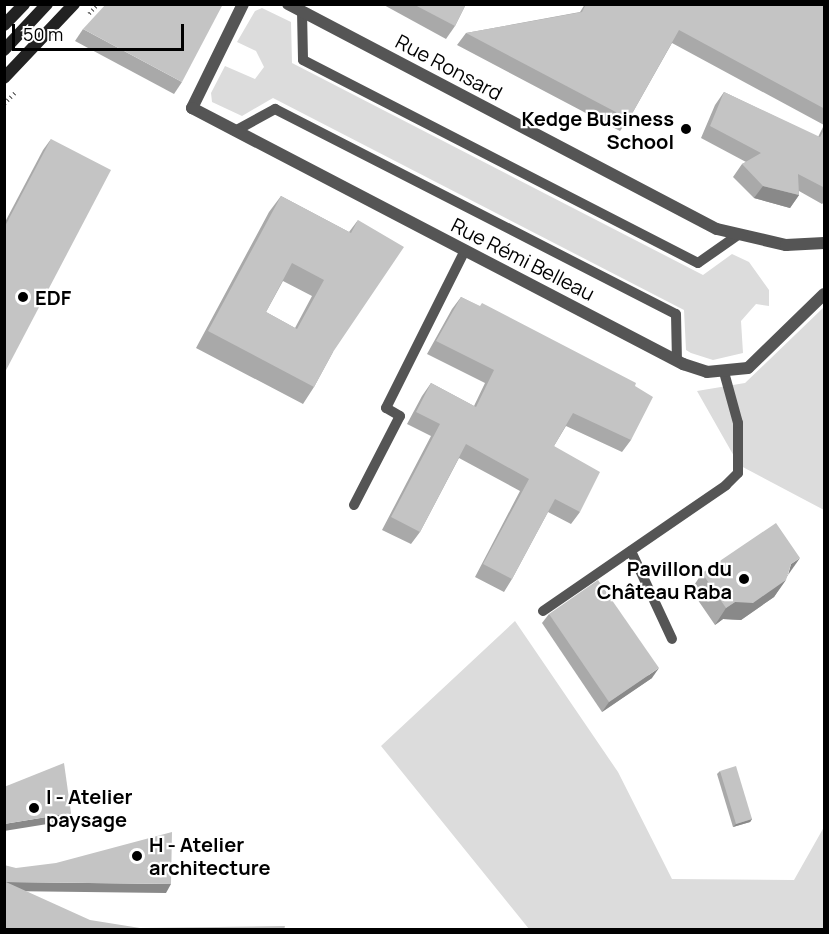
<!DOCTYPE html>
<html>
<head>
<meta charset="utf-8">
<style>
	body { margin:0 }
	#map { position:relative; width:829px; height:934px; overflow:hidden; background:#fff; font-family:Manrope,sans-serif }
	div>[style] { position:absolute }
	.green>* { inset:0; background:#dcdcdc }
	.path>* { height:4px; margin-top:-2px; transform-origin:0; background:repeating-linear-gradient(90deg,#777 0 1.5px,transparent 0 4.5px) }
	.lane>* { height:10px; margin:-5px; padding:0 5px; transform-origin:5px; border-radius:5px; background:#555 }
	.street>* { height:12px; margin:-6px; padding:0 6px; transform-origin:6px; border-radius:6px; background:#555 }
	.secondary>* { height:12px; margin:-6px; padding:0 6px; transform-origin:6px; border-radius:6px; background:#222 }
	.wall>* { inset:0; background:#a9a9a9 }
	.shaded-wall>* { inset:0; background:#898989 }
	.building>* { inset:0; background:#c4c4c4 }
	.dots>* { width:16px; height:16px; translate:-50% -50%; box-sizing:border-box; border:3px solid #fff; border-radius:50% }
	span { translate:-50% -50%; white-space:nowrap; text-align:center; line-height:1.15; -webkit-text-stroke:4.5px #fff; paint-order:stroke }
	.street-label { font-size:20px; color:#000 }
	.poi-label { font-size:20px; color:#000; font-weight:700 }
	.right { translate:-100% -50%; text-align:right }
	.left { translate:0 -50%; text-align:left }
	.frame { position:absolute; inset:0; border:6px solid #000; pointer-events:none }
	.scale { position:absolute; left:12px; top:24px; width:172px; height:27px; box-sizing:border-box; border:3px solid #000; border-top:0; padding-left:8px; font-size:18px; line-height:21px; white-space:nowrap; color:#000; -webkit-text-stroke:4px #fff; paint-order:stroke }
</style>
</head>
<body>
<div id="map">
	<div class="green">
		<div style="clip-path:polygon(262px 8px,291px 22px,292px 63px,703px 275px,732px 254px,749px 262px,769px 290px,769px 306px,756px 304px,741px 321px,743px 353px,713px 360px,691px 353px,686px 350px,684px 310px,273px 98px,242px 116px,212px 102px,211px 93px,225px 66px,255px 79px,264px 67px,256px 51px,237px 42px,255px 11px)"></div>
		<div style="clip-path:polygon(824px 307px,824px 510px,739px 465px,697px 391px,745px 383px)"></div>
		<div style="clip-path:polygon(515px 621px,618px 772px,672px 879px,794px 880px,824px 827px,824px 929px,529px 929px,381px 746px)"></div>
	</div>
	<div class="path">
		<div style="left:89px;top:14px;width:13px;rotate:-48deg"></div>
		<div style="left:4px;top:104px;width:17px;rotate:-45deg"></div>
	</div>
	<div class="lane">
		<div style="left:302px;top:11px;width:49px;rotate:88.8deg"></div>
		<div style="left:303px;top:60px;width:444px;rotate:27.2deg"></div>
		<div style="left:698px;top:263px;width:49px;rotate:-35deg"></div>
		<div style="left:235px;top:131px;width:46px;rotate:-28.8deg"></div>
		<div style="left:275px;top:109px;width:450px;rotate:27.1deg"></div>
		<div style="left:676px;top:314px;width:46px;rotate:88.8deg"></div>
		<div style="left:354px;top:505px;width:100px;rotate:-62.7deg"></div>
		<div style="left:400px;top:416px;width:16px;rotate:-150deg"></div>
		<div style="left:386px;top:408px;width:177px;rotate:-63.4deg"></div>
		<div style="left:631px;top:551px;width:97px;rotate:65deg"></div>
		<div style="left:543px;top:611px;width:222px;rotate:-34.5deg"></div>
		<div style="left:726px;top:485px;width:17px;rotate:-45deg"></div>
		<div style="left:738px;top:473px;width:50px;rotate:-90deg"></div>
		<div style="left:738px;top:423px;width:53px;rotate:-105.4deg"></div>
	</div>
	<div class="street">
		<div style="left:243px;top:4px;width:116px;rotate:116.1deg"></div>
		<div style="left:192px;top:108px;width:554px;rotate:27.54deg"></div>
		<div style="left:683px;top:364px;width:25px;rotate:18deg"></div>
		<div style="left:707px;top:372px;width:41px;rotate:-5.6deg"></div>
		<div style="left:748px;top:368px;width:106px;rotate:-44.2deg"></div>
		<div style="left:288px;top:4px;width:484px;rotate:27.7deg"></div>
		<div style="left:717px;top:229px;width:71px;rotate:13.1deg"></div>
		<div style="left:786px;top:245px;width:38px;rotate:-3deg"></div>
	</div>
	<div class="secondary">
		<div style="left:4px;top:25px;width:29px;rotate:-46deg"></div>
		<div style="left:4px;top:50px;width:63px;rotate:-46.9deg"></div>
		<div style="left:4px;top:78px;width:102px;rotate:-46.6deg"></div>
	</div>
	<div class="wall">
		<div style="clip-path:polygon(382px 4px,466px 4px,455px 26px,446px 39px)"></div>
		<div style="clip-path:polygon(585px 4px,825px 4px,825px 201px,822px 204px,799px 191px,799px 195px,790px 208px,754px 198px,733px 177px,742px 164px,746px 162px,701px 138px,715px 105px,724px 92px,818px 137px,824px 125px,672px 43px,629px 119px,620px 131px,457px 45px,466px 33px,580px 12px)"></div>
		<div style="clip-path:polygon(83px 29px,182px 82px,174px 94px,75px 41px)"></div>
		<div style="clip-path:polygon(51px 139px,4px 374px,4px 224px,43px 150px)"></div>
		<div style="clip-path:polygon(evenodd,281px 196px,349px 232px,358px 220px,333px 352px,314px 387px,303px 404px,196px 348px,269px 212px,281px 196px,283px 281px,312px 296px,295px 328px,266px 312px,283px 281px)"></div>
		<div style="clip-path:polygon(461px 297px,635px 386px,631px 440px,622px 452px,566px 426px,554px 446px,580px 512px,571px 524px,548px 512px,512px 579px,504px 592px,475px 577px,520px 491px,459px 458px,420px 532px,411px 544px,382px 530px,431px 436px,407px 424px,422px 396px,431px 383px,474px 406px,485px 383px,427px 354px,452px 309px)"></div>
		<div style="clip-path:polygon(702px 573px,788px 575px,774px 597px,741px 620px,723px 619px,715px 625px,691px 590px)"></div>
		<div style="clip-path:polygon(549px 614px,652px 678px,602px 712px,542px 623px)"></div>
		<div style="clip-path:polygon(720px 771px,752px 819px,750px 822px,733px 827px,717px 774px)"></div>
	</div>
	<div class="shaded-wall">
		<div style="clip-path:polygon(763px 186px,799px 195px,790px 208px,754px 198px)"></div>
		<div style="clip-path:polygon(800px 558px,788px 575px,791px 564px)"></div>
		<div style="clip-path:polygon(786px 580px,774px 597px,741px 620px,723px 619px,715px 625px,726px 608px,735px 602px)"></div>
		<div style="clip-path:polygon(659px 668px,652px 678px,602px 712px,609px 702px)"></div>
		<div style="clip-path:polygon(71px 813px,66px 821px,4px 831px,4px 824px)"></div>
		<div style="clip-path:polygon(752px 819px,750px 822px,733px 827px,736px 824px)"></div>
		<div style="clip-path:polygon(6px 882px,171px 884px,166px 893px,4px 891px)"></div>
	</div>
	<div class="building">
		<div style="clip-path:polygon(106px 4px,223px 4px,182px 82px,83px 29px)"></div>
		<div style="clip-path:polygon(413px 4px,466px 4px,455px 26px)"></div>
		<div style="clip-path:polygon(586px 4px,825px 4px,825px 109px,679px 30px,629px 119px,466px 33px,582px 12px)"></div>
		<div style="clip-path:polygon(724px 92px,820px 137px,825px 128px,825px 188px,798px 174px,799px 195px,763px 186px,742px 164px,761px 153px,710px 126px)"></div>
		<div style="clip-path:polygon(51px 139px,111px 170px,4px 374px,4px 228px)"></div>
		<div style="clip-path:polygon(evenodd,281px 196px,351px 233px,358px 220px,404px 247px,333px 352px,314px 387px,208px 331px,281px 196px,292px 263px,324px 280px,297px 329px,266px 312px,292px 263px)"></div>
		<div style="clip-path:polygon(461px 297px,480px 306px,482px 303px,636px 383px,635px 386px,653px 397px,631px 440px,573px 413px,554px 446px,600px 472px,580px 512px,555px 499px,512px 579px,483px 564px,529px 479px,466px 444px,420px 532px,391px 517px,440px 424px,416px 412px,431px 383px,476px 407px,494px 370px,436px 341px)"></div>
		<div style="clip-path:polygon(776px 523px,800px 558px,791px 564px,786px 580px,753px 603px,735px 602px,726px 608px,702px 573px)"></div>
		<div style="clip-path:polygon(598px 580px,659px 668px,609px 702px,549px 614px)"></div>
		<div style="clip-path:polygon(64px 763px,71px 813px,4px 824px,4px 787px)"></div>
		<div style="clip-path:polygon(736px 766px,752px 819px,736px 824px,720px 771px)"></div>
		<div style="clip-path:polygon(172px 832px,171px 884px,6px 882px,90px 920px,140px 928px,285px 926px,284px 930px,4px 930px,4px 865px,16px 868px,56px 863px)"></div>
	</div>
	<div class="dots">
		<div style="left:686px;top:129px;background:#000"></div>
		<div style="left:23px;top:297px;background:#000"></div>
		<div style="left:744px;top:579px;background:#000"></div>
		<div style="left:34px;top:808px;background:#000"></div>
		<div style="left:137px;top:856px;background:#000"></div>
	</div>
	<div class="street-label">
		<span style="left:449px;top:67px;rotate:28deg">Rue Ronsard</span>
		<span style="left:523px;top:259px;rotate:27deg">Rue Rémi Belleau</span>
	</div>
	<div class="poi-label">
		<span class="right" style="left:674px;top:130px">Kedge Business<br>School</span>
		<span class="left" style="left:35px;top:297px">EDF</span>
		<span class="right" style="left:732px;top:580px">Pavillon du<br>Château Raba</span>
		<span class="left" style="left:46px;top:808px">I - Atelier<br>paysage</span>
		<span class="left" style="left:149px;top:856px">H - Atelier<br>architecture</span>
	</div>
	<div class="frame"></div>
	<div class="scale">50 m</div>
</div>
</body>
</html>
